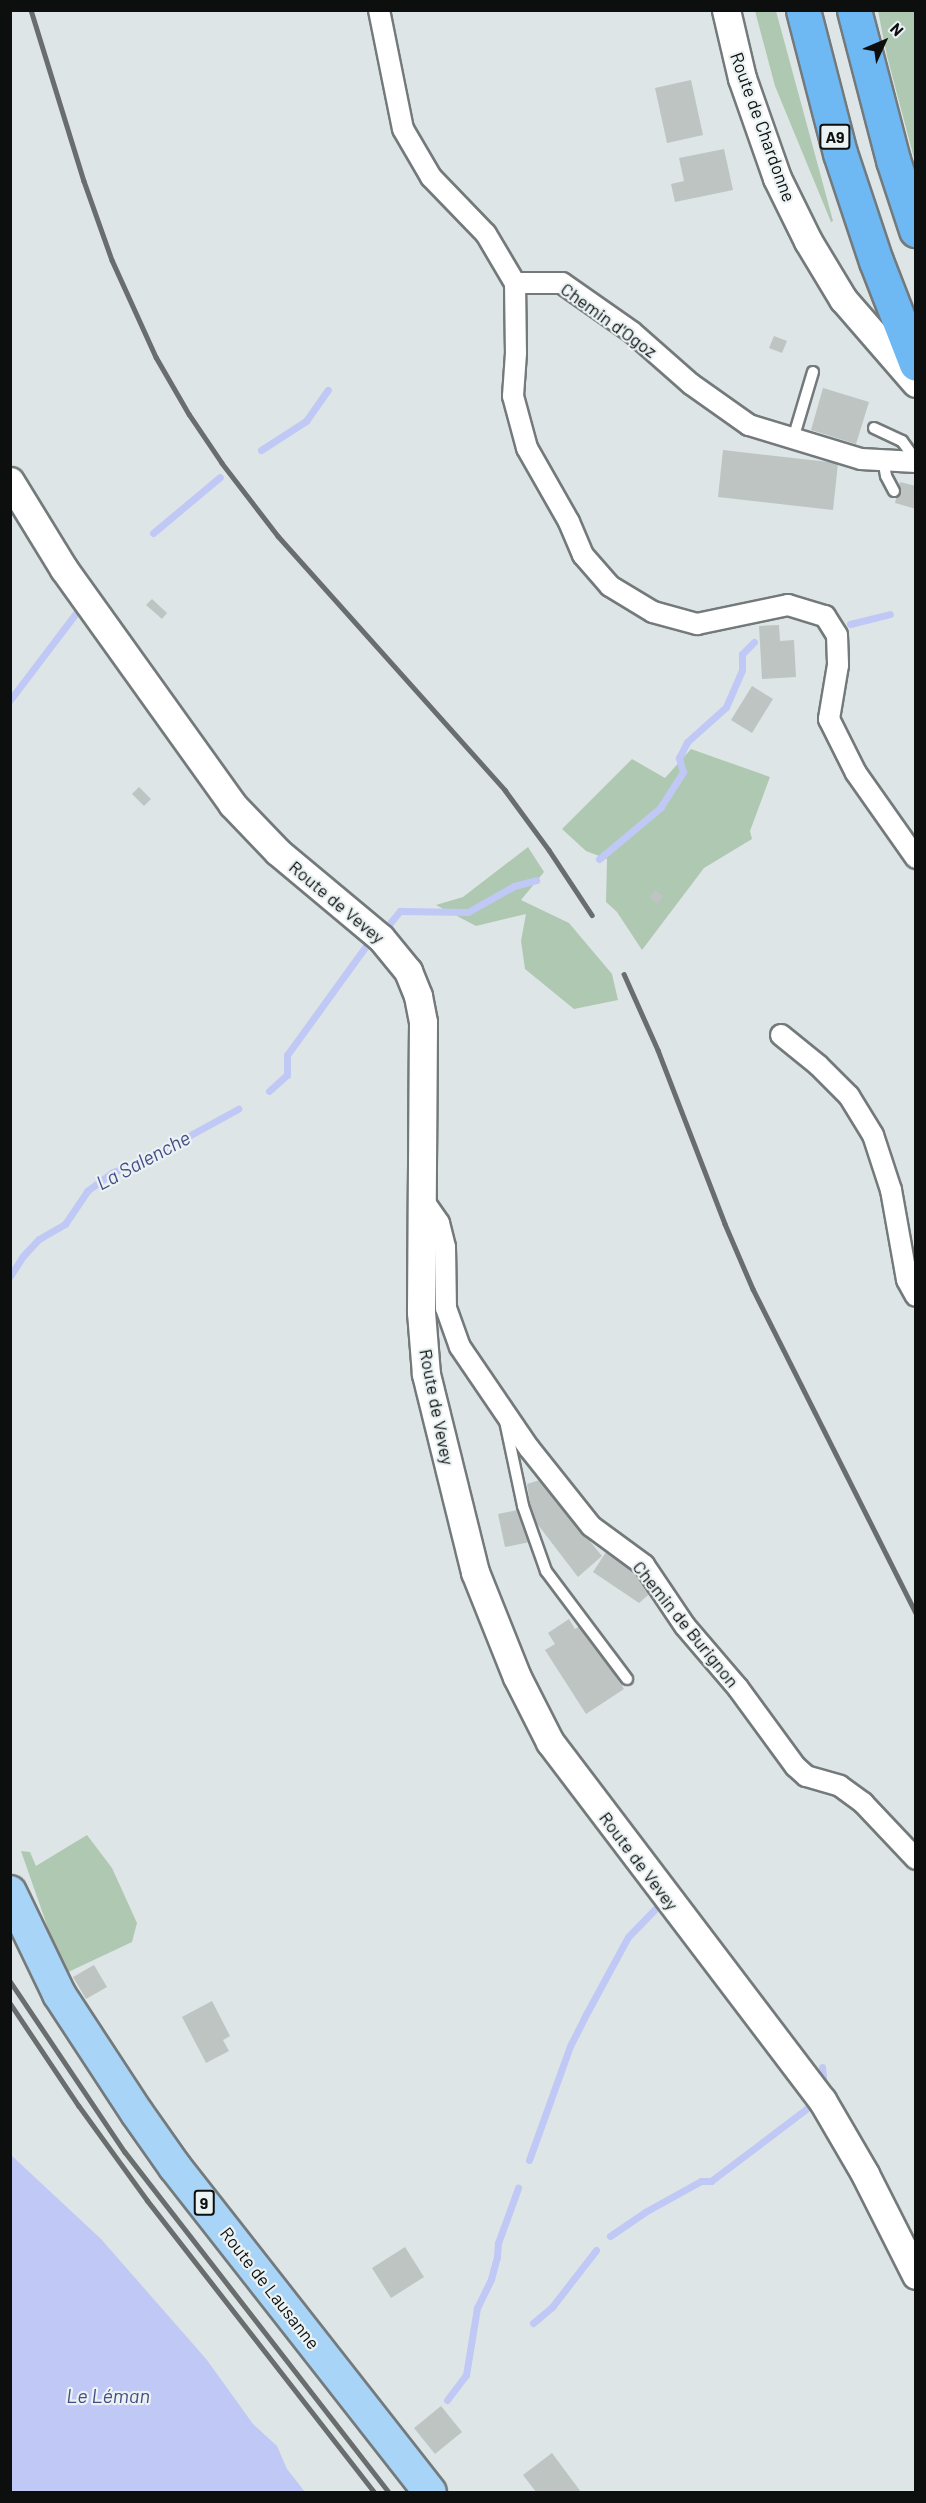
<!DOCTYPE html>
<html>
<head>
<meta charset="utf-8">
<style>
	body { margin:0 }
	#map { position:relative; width:926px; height:2503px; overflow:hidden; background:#dee5e6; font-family:Barlow,sans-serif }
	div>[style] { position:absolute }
	.green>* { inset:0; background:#afc8b2 }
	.water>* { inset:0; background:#c0c8f5 }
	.stream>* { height:7px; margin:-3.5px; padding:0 3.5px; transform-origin:3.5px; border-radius:3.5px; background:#c0c8f5 }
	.building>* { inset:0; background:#bdc4c2 }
	.roads { filter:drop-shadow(2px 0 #747a7b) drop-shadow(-2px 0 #747a7b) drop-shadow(0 2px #747a7b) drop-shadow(0 -2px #747a7b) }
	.lane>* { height:10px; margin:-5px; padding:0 5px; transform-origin:5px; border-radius:5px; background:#fff }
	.street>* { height:20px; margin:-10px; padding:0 10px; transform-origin:10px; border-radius:10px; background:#fff }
	.secondary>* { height:27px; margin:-13.5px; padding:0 13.5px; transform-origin:13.5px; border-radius:13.5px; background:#fff }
	.primary>* { height:32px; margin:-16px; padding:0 16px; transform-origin:16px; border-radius:16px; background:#a8d4f8 }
	.highway>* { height:33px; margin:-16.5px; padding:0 16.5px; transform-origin:16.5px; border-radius:16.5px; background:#6eb8f3 }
	.rail>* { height:4.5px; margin:-2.25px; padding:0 2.25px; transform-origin:2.25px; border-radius:2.25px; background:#696d6d }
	span { translate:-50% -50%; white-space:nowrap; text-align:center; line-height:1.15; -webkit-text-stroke:4.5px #ebf2f3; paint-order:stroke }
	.shield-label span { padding:2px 4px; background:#ebf2f3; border:2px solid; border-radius:4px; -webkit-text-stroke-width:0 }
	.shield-label { font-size:16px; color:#0d0f0f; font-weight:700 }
	.street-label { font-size:18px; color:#0d0f0f }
	.water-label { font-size:20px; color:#464d86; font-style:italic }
	.frame { position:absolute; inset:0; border:12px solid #0d0f0f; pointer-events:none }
	.north { position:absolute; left:854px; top:12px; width:60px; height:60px; -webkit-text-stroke:4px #ebf2f3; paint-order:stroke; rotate:46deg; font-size:16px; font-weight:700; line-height:24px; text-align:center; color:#0d0f0f }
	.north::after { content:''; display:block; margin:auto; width:21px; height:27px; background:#0d0f0f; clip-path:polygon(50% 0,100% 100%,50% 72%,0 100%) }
</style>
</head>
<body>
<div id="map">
	<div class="green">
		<div style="clip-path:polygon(755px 11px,776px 11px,833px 221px,831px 222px,775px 86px)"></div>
		<div style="clip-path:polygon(878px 11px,914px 11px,915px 14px,915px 162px,887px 56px)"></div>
		<div style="clip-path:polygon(691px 749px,770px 777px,750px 831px,752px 839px,704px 868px,642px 950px,617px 912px,606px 902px,607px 859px,586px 851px,562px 829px,632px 759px,665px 778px)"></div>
		<div style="clip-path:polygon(528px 847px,544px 872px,521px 900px,569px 923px,612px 974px,618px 1000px,574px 1009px,525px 969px,521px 941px,526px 914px,476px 926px,436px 905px,463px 897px)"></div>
		<div style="clip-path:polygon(87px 1835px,112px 1868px,137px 1923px,132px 1942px,64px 1974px,21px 1851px,30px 1852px,36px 1866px)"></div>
	</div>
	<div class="water">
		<div style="clip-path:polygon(11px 2155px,101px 2239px,207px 2360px,253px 2424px,277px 2446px,287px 2469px,305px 2492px,11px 2492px)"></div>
	</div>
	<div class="stream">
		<div style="left:261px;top:450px;width:54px;rotate:-32.8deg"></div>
		<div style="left:306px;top:421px;width:38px;rotate:-55deg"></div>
		<div style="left:153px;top:533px;width:87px;rotate:-39.9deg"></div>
		<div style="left:850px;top:624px;width:41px;rotate:-14deg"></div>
		<div style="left:10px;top:700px;width:114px;rotate:-52.8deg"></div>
		<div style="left:599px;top:859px;width:80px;rotate:-39.9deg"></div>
		<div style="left:660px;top:808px;width:43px;rotate:-57.4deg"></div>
		<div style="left:683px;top:772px;width:15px;rotate:-106deg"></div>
		<div style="left:679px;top:758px;width:18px;rotate:-63deg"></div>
		<div style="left:687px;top:742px;width:52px;rotate:-41.9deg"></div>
		<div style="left:726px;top:707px;width:40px;rotate:-66.6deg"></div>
		<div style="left:742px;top:670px;width:16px;rotate:-90deg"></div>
		<div style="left:742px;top:654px;width:17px;rotate:-45deg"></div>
		<div style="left:386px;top:928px;width:22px;rotate:-51deg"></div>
		<div style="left:400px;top:911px;width:68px;rotate:0.8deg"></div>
		<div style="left:468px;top:912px;width:53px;rotate:-29.5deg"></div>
		<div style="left:514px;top:886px;width:23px;rotate:-15deg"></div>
		<div style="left:269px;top:1091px;width:24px;rotate:-42deg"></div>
		<div style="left:287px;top:1075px;width:20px;rotate:-90deg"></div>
		<div style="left:287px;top:1055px;width:138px;rotate:-54.1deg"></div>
		<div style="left:10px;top:1276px;width:24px;rotate:-57deg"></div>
		<div style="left:23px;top:1256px;width:23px;rotate:-47deg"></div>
		<div style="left:39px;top:1239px;width:30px;rotate:-30deg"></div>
		<div style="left:65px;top:1224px;width:40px;rotate:-56deg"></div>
		<div style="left:87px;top:1191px;width:32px;rotate:-36deg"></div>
		<div style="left:113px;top:1172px;width:30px;rotate:-20deg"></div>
		<div style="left:141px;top:1162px;width:111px;rotate:-28.7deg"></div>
		<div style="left:822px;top:2067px;width:20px;rotate:84deg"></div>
		<div style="left:529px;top:2160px;width:121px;rotate:-70.2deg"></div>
		<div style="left:570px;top:2046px;width:31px;rotate:-63deg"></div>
		<div style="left:584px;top:2018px;width:92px;rotate:-61.5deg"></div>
		<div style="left:628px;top:1937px;width:39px;rotate:-46deg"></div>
		<div style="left:610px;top:2236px;width:42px;rotate:-34.4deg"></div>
		<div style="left:645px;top:2212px;width:64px;rotate:-29deg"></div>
		<div style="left:701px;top:2181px;width:10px"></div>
		<div style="left:711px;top:2181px;width:123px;rotate:-37.1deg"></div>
		<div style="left:533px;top:2323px;width:25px;rotate:-40deg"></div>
		<div style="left:552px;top:2307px;width:72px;rotate:-52.3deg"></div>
		<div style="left:447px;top:2400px;width:31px;rotate:-53deg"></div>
		<div style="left:466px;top:2375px;width:68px;rotate:-80.7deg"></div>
		<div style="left:477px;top:2308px;width:32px;rotate:-64deg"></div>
		<div style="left:491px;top:2279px;width:23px;rotate:-75deg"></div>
		<div style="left:497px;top:2257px;width:14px;rotate:-86deg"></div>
		<div style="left:498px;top:2243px;width:59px;rotate:-70deg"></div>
	</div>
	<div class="building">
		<div style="clip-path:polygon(691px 80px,703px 135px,667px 143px,655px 88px)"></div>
		<div style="clip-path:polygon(724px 149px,733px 190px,675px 202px,671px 184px,684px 181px,679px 158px)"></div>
		<div style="clip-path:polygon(774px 336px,787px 341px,782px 353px,769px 348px)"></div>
		<div style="clip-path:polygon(823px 388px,869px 402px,856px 444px,811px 430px)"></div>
		<div style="clip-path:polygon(723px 450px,838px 463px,833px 510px,718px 497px)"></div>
		<div style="clip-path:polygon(900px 482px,916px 486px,916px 509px,895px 503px)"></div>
		<div style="clip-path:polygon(152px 599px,167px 613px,162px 619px,146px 605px)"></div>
		<div style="clip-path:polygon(779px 625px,780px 641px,794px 640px,796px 677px,762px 679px,759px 626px)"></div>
		<div style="clip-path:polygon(752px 686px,773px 699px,752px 733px,731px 720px)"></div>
		<div style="clip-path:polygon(139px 787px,151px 799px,144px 806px,132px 794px)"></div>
		<div style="clip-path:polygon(655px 890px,663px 896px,658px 904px,649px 898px)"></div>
		<div style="clip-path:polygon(540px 1480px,602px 1556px,578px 1577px,525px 1508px,530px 1503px,527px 1484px)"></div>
		<div style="clip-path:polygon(523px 1509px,530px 1542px,505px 1547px,498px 1514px)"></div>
		<div style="clip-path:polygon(606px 1552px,634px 1568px,655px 1589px,639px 1603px,593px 1572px)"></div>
		<div style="clip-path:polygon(569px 1619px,575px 1629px,582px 1625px,624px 1689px,586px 1714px,545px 1650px,555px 1644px,548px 1633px)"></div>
		<div style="clip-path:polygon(94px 1965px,107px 1987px,86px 1999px,73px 1977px)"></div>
		<div style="clip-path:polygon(212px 2001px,230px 2036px,223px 2040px,229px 2051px,206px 2063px,182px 2017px)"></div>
		<div style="clip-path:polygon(405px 2247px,424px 2277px,391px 2298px,372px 2268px)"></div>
		<div style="clip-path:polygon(441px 2406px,462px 2432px,435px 2454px,414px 2428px)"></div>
		<div style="clip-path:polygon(552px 2453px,581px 2492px,536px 2492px,523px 2475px)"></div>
	</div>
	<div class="roads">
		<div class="lane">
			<div style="left:874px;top:428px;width:31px;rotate:25deg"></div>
			<div style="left:902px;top:441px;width:24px;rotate:54deg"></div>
			<div style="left:793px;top:439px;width:70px;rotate:-73.4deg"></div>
			<div style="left:883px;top:459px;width:17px;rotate:80deg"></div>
			<div style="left:886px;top:476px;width:17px;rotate:62deg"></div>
			<div style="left:505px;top:1421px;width:87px;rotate:78deg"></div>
			<div style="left:523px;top:1506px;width:69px;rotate:70.5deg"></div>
			<div style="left:546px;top:1571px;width:135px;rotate:53.1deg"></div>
		</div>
		<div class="street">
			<div style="left:379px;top:10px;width:121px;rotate:78.6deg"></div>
			<div style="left:403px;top:129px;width:56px;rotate:59.7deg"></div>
			<div style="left:431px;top:177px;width:79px;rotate:46deg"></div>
			<div style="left:486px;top:234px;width:57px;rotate:59.4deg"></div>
			<div style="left:515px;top:283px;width:70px;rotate:89.2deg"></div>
			<div style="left:516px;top:353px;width:43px;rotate:94deg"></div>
			<div style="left:513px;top:396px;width:54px;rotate:74.9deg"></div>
			<div style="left:527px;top:448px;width:85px;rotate:60.4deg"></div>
			<div style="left:569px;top:522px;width:36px;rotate:67deg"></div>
			<div style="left:583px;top:555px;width:41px;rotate:48.9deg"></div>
			<div style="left:610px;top:586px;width:50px;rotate:31.2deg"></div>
			<div style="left:653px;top:612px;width:46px;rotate:15.3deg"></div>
			<div style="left:697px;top:624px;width:93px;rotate:-11.8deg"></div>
			<div style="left:788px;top:605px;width:39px;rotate:17deg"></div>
			<div style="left:825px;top:616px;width:22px;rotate:58deg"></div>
			<div style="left:837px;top:635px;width:30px;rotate:88deg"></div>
			<div style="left:838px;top:665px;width:55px;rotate:99.5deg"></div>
			<div style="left:829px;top:719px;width:60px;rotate:63.4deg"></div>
			<div style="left:856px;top:773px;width:104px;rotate:54.8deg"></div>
			<div style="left:515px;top:283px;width:47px"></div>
			<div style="left:562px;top:283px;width:85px;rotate:35deg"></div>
			<div style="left:632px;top:332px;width:79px;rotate:41.4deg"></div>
			<div style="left:691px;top:384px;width:71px;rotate:35.3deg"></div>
			<div style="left:749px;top:425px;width:117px;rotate:16.9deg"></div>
			<div style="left:861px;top:459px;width:55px;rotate:3.1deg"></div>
			<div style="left:781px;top:1035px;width:48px;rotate:39deg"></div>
			<div style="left:818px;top:1065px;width:44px;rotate:45deg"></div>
			<div style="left:849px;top:1096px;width:46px;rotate:58.4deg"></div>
			<div style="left:873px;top:1135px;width:58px;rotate:71.9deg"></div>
			<div style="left:891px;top:1190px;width:91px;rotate:79.9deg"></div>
			<div style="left:907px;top:1280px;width:18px;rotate:61deg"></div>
			<div style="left:423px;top:1200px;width:28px;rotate:55deg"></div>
			<div style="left:439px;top:1223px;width:25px;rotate:76deg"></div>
			<div style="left:445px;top:1247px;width:61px;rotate:89.1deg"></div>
			<div style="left:446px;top:1308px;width:41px;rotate:70.3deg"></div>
			<div style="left:460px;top:1347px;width:122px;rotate:55.7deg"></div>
			<div style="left:529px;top:1448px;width:100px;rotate:51.5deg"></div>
			<div style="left:591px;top:1526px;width:66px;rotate:36.3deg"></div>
			<div style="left:644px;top:1565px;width:73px;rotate:56.1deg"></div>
			<div style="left:685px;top:1626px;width:82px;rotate:49.5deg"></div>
			<div style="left:738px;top:1688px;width:97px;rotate:53.8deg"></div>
			<div style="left:795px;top:1766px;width:15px;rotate:42deg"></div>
			<div style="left:806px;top:1776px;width:35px;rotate:16deg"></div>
			<div style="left:840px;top:1786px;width:29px;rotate:36deg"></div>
			<div style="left:863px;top:1803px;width:77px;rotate:46.6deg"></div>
		</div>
		<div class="secondary">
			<div style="left:726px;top:10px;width:70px;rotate:76.8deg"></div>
			<div style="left:742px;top:78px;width:106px;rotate:70.7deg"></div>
			<div style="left:777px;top:178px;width:70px;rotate:63.8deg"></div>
			<div style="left:808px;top:241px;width:68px;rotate:58.9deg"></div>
			<div style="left:843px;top:299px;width:111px;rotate:49deg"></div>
			<div style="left:10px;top:481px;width:103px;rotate:58.5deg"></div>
			<div style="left:64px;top:569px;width:289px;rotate:54.4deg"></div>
			<div style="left:232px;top:804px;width:66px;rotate:46.2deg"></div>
			<div style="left:278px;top:852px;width:134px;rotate:39.9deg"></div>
			<div style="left:381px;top:938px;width:43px;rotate:50.7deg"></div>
			<div style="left:408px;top:971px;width:27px;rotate:68deg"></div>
			<div style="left:418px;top:996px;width:26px;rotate:79deg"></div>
			<div style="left:423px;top:1022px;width:290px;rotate:90.4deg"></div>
			<div style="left:421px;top:1312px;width:62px;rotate:85.4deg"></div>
			<div style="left:426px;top:1374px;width:204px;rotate:76.1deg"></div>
			<div style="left:475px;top:1572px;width:113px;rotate:68.2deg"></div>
			<div style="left:517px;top:1677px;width:73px;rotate:63.1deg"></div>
			<div style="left:550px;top:1742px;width:450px;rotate:52.8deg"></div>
			<div style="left:822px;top:2100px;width:86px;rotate:59.8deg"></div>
			<div style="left:865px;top:2174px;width:113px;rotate:63.2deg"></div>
		</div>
		<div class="primary">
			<div style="left:10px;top:1892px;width:113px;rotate:64.3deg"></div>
			<div style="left:59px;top:1994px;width:142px;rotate:56.8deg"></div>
			<div style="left:137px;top:2113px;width:66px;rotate:54.9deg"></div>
			<div style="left:175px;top:2167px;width:413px;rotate:51.9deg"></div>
		</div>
		<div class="highway">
			<div style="left:803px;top:10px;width:148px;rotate:75.5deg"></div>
			<div style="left:840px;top:153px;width:114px;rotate:71.6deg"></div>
			<div style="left:876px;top:261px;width:110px;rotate:68.8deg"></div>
			<div style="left:854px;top:10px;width:155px;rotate:75.4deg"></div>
			<div style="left:893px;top:160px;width:74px;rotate:71.8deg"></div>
		</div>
	</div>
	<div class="rail">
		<div style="left:31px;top:10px;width:179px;rotate:72.8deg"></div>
		<div style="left:84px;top:181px;width:84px;rotate:70.5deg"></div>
		<div style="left:112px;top:260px;width:107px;rotate:65.6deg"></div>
		<div style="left:156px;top:357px;width:66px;rotate:59.9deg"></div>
		<div style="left:189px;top:414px;width:59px;rotate:56deg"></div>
		<div style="left:222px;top:463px;width:92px;rotate:52.5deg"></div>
		<div style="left:278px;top:536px;width:341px;rotate:48.2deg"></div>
		<div style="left:505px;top:790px;width:74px;rotate:53.7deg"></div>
		<div style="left:549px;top:850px;width:78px;rotate:56.5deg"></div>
		<div style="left:624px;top:974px;width:83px;rotate:65.9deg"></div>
		<div style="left:658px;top:1050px;width:186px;rotate:68.9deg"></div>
		<div style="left:725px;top:1224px;width:71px;rotate:66.7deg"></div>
		<div style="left:753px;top:1289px;width:363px;rotate:63.3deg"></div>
		<div style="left:10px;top:1981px;width:206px;rotate:56.1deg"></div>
		<div style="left:125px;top:2152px;width:430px;rotate:52.2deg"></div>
		<div style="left:10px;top:2003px;width:124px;rotate:56.2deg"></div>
		<div style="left:79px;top:2106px;width:116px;rotate:54.1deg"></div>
		<div style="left:147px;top:2200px;width:370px;rotate:52.1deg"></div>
	</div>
	<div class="shield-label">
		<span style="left:835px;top:137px">A9</span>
		<span style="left:204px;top:2203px">9</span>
	</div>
	<div class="street-label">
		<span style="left:763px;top:127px;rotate:70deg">Route de Chardonne</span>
		<span style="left:609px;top:320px;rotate:36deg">Chemin d'Ogoz</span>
		<span style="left:337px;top:902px;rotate:40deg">Route de Vevey</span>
		<span style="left:437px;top:1407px;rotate:79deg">Route de Vevey</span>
		<span style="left:686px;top:1624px;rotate:51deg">Chemin de Burignon</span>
		<span style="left:639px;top:1861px;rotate:53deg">Route de Vevey</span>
		<span style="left:270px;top:2288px;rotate:52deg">Route de Lausanne</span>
	</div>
	<div class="water-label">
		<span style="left:143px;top:1160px;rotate:-28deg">La Salenche</span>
		<span style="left:108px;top:2395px">Le Léman</span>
	</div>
	<div class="frame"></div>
	<div class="north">N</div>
</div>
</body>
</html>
